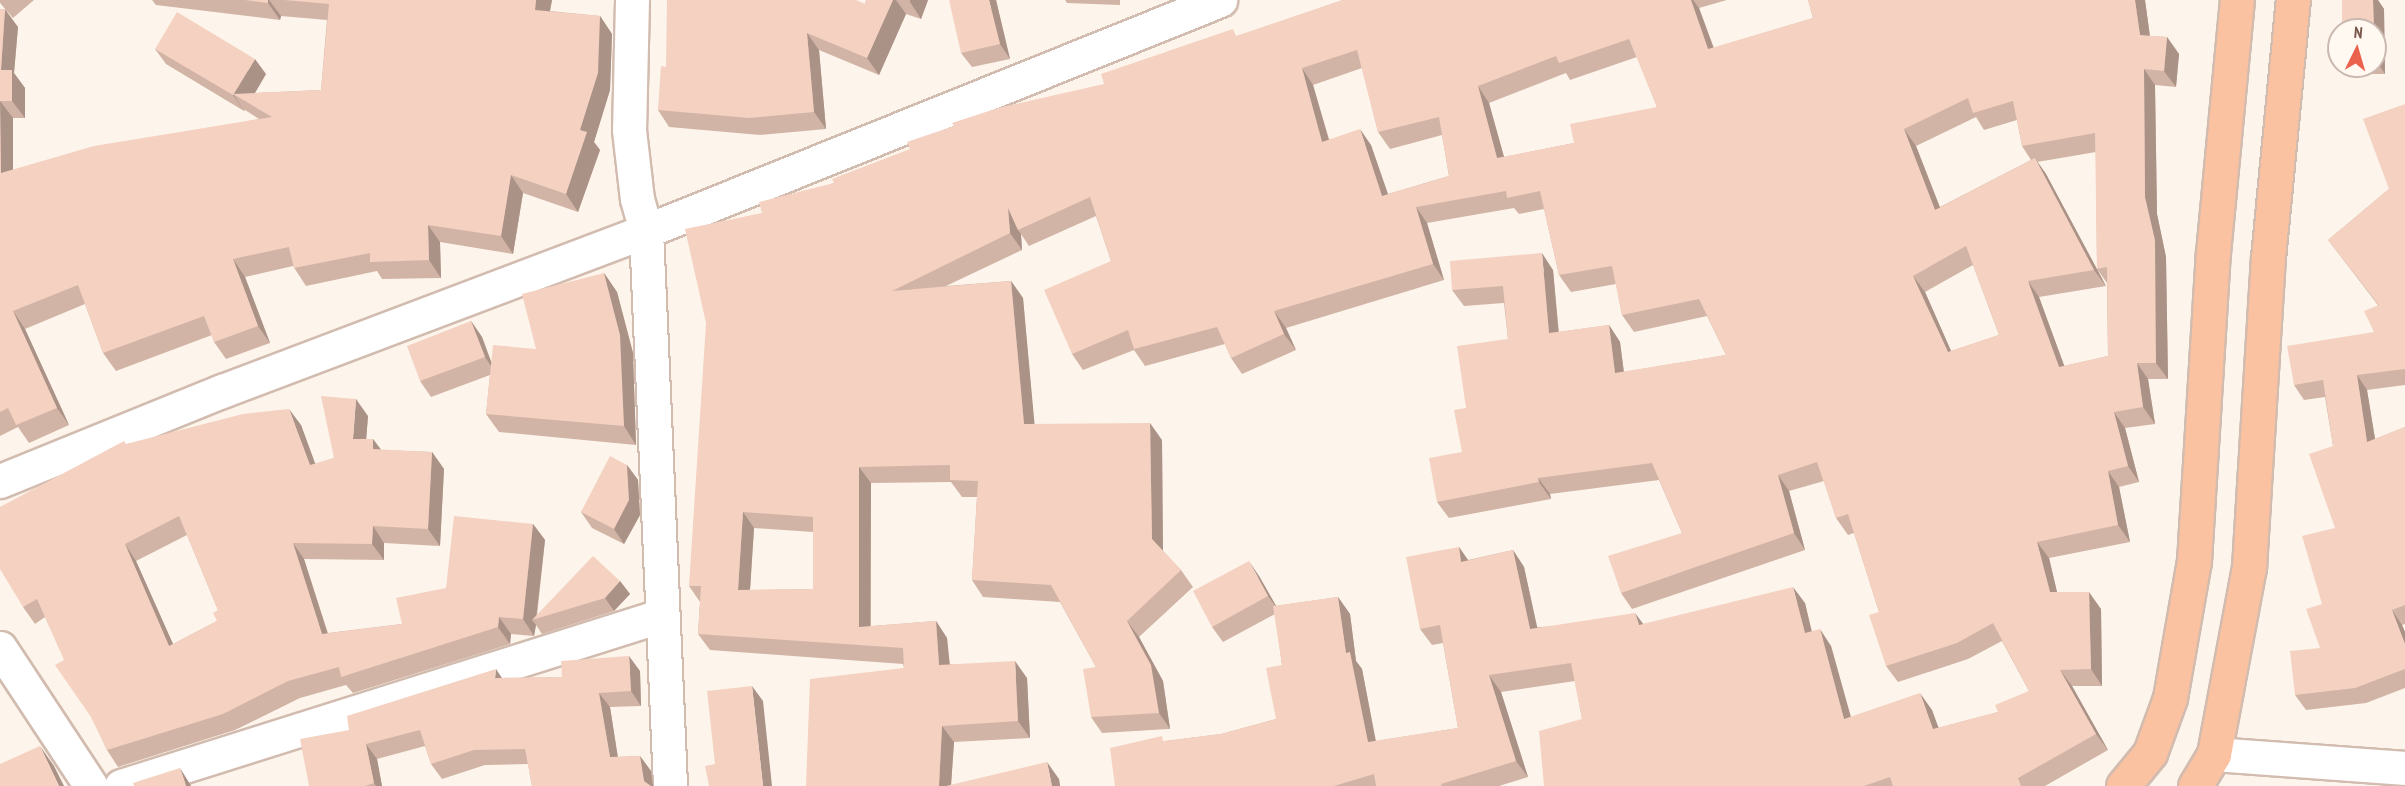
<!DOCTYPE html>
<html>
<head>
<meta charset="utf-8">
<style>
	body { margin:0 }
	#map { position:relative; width:2405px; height:786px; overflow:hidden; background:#fdf5eb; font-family:"PT Sans Narrow",sans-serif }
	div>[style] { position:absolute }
	.roads { filter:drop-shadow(2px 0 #d2bbaf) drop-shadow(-2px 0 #d2bbaf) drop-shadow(0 2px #d2bbaf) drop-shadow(0 -2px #d2bbaf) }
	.minor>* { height:33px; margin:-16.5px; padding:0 16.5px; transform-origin:16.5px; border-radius:16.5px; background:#fff }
	.tertiary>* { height:33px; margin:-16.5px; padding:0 16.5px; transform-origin:16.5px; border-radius:16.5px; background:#fff }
	.trunk>* { height:33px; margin:-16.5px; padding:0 16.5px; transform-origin:16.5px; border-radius:16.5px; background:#fbc2a1 }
	.wall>* { inset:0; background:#d2b4a6 }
	.shaded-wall>* { inset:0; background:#ab9287 }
	.building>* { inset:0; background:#f4d1c1 }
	span { translate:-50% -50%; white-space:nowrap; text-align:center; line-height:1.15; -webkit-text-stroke:4.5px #fff9f2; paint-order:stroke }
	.north { position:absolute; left:2327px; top:18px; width:60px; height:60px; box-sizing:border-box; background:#fff9f2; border:2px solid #cab9b0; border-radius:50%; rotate:5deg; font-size:16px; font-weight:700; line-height:24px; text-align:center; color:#7b584c }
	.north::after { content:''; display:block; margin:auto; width:21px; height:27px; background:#eb624c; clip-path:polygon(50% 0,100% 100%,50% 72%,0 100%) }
</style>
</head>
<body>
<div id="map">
	<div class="roads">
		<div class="minor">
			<div style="left:632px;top:0;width:130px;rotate:91.3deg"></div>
			<div style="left:629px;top:130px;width:69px;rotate:83.4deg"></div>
			<div style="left:637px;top:199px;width:33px;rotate:74deg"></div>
			<div style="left:646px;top:231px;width:556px;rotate:87.52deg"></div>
			<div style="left:0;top:648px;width:165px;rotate:56.6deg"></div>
			<div style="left:2214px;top:754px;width:192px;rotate:4.2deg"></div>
			<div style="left:121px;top:786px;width:565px;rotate:-17.51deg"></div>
		</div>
		<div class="tertiary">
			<div style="left:0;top:481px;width:240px;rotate:-22.1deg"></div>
			<div style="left:222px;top:391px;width:453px;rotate:-20.7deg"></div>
			<div style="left:646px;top:231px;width:619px;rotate:-21.92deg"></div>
		</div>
		<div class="trunk">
			<div style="left:2123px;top:786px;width:43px;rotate:-50.7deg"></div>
			<div style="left:2150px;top:753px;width:59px;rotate:-70deg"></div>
			<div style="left:2170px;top:698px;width:139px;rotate:-80.1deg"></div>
			<div style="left:2194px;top:561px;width:309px;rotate:-86.5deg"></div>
			<div style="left:2213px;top:253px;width:254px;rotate:-84.6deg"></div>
			<div style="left:2195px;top:786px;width:37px;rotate:-59deg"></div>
			<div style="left:2214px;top:754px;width:190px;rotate:-79.4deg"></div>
			<div style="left:2249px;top:567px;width:310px;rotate:-86.5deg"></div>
			<div style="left:2268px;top:258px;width:259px;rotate:-84.5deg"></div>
		</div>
	</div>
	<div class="wall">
		<div style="clip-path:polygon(0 0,34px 0,13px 18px,0 3px)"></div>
		<div style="clip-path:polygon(152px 0,552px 0,550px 11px,600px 16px,612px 34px,610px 90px,594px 142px,600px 150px,578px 212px,523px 193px,513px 254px,440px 242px,441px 278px,382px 279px,377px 271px,306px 286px,293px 266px,245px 277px,270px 343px,226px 359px,214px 342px,212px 335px,116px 371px,103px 353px,85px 304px,25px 329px,69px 425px,29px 443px,18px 427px,0 436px,0 9px,18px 27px,14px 73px,25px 88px,25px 118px,13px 118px,13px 170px,259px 119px,245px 110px,244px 111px,166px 64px,155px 49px,266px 74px,255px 93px,321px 90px,327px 20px,281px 16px,280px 20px,156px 5px)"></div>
		<div style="clip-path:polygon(866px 0,928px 0,921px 19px,906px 14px,879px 75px,819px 50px,826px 129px,760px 135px,669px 127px,658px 110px,666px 67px,865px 4px)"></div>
		<div style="clip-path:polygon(996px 0,1010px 59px,972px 67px,961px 53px)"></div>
		<div style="clip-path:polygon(1065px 0,1120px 0,1120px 5px,1067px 3px)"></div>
		<div style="clip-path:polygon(evenodd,1343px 0,1727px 0,1699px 8px,1714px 48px,1813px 18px,1808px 0,2145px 0,2150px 36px,2167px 37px,2179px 54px,2176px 87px,2155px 85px,2157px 214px,2166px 257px,2168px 379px,2148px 379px,2155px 424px,2125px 428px,2139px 482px,2119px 487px,2130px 542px,2049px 558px,2057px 592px,2101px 609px,2102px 686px,2072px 686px,2108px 750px,2045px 786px,1544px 786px,1582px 719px,1575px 681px,1501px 692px,1528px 777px,1499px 786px,1115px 786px,1166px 741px,1221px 734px,1276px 719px,1282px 665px,1275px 614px,1223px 642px,1212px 627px,1259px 576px,1276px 606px,1338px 597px,1350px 614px,1356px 661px,1362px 669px,1376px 741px,1458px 728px,1443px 643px,1432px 645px,1420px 629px,1459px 547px,1468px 560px,1513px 550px,1524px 567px,1537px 627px,1643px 624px,1805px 603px,1812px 632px,1831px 646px,1851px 717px,1932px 710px,1938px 728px,1998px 712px,2029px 691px,2002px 641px,1968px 659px,1898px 682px,1886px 666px,1879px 612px,1854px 533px,1848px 535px,1836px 518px,1824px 481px,1789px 491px,1805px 550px,1632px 609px,1621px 593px,1682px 533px,1659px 480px,1550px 494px,1551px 499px,1449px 518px,1437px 502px,1462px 452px,1466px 408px,1508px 339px,1504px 303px,1464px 306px,1452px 290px,1553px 270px,1559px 332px,1609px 325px,1620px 342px,1624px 372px,1726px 355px,1707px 316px,1634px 332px,1622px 315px,1616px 284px,1571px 292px,1559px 275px,1544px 209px,1519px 214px,1514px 208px,1427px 223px,1444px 280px,1286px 328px,1296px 350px,1242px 374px,1231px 358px,1225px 344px,1145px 366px,1134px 350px,1083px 370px,1072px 354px,1111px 261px,1096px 216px,1029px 246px,1021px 234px,1022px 250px,946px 286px,1011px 281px,1023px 298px,1034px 424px,1162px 440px,1163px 551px,1181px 570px,1193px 587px,1139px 637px,1163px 681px,1170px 729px,1102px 733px,1091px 717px,1096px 667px,1060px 602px,983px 597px,972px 580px,977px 497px,962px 497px,951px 482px,871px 483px,871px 626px,936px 621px,947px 638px,950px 664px,1027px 678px,1030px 738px,954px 742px,951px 785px,1059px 779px,1060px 786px,806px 786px,904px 668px,903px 664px,710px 650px,698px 634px,700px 602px,689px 586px,762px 213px,834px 183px,1238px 36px,1343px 0,1637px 57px,1657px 107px,1574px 143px,1504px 157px,1489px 103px,1566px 73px,1570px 80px,1637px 57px,1343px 0,1362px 68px,1378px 132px,1390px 149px,1442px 135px,1449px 176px,1388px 194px,1371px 145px,1329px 139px,1313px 85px,1362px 68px,1343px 0,1976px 117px,1984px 130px,2017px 120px,2022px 146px,2031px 160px,1940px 207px,1916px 146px,1976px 117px,1343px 0,2096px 152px,2097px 269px,2107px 283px,2108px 356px,2064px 366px,2039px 297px,2106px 286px,2046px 174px,2037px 162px,2096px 152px,1343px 0,1973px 265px,1999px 335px,1951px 351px,1925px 292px,1973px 265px,1343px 0,754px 528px,813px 532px,813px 589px,750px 590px,754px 528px)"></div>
		<div style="clip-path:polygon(2342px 0,2378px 0,2384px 9px,2385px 74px,2353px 74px,2347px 66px,2375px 66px,2375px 30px)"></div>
		<div style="clip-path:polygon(2405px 104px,2405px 385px,2367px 390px,2375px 439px,2405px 427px,2405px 624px,2402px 625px,2405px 632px,2405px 688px,2366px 703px,2306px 710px,2295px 695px,2320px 648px,2322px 604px,2335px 528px,2333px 446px,2325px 397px,2304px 400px,2294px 385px,2374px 332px,2378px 305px,2328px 240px,2389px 189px)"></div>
		<div style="clip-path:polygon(604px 273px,617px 292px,633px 353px,636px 445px,499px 432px,486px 414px,490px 375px,431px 397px,420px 381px,471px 321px,482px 337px,491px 362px,536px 349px)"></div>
		<div style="clip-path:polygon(evenodd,368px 416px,366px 439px,373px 439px,381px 450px,432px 452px,444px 469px,440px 546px,384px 543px,384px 560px,304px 559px,328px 633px,402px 624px,446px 588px,533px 524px,545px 540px,537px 616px,620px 581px,630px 594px,614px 611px,542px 634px,536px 625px,534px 636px,511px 634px,510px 644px,353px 693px,346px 685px,300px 698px,235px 730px,118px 767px,107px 750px,45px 617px,35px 624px,23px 607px,126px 444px,301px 425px,315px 464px,334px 458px,368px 416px,187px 535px,218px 610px,217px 621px,173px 644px,136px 561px,187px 535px)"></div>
		<div style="clip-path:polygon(627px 465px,638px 480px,640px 515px,624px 544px,592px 528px,581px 512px)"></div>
		<div style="clip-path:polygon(640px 671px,641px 706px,610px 707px,618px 757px,640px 756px,651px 771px,653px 786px,532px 786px,528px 764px,485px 765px,442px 779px,431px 764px,425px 746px,377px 759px,382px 786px,309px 786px,349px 730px,502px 678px,562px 677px)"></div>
	</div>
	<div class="shaded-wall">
		<div style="clip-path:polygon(268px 0,269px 0,281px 16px,280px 20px,268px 3px)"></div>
		<div style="clip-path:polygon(536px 0,552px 0,547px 27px,535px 10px)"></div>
		<div style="clip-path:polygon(893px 0,896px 0,906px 14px,879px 75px,867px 58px)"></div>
		<div style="clip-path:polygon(910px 0,928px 0,921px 19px,910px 2px)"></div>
		<div style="clip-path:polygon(989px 0,996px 0,1010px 59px,1000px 44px)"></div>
		<div style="clip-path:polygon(1691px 0,1693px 0,1699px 8px,1720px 66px,1708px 49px)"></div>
		<div style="clip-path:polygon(2135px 0,2145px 0,2152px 52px,2140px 35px)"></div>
		<div style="clip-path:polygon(2373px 0,2378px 0,2384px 9px,2385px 74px,2375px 59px,2375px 30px,2374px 30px)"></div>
		<div style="clip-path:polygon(5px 9px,18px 27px,14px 73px,25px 88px,25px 118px,12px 101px,1px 70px)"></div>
		<div style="clip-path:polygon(600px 16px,612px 34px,610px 90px,594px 142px,600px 150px,578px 212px,566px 194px,580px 130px)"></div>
		<div style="clip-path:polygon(807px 33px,819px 50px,826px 129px,814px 112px)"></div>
		<div style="clip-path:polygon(2167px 37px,2179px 54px,2176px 87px,2164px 71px)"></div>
		<div style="clip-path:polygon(255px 59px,266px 74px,249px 103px,234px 94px)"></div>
		<div style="clip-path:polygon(1302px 68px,1313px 85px,1334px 158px,1322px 142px)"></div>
		<div style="clip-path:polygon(2144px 69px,2155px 85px,2157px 214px,2166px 257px,2168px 379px,2156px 363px,2145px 197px)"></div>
		<div style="clip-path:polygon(1478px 86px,1489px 103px,1509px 175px,1497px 158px)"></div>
		<div style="clip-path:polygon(233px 95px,234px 95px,244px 111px)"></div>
		<div style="clip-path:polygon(0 101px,13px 118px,13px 191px,1px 173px)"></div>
		<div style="clip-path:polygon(1360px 129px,1371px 145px,1394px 212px,1382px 196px)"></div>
		<div style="clip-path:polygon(1904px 129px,1916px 146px,1947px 226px,1935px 210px)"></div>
		<div style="clip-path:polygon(2035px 158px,2046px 174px,2106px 286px,2094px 270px)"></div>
		<div style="clip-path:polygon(511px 175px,523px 193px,513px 254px,501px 236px)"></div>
		<div style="clip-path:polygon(1416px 207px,1427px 223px,1444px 280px,1433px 264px)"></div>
		<div style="clip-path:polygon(1008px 208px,1018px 230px,1021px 234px,1022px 250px,1010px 233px)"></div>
		<div style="clip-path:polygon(428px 225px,440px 242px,441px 278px,429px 260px)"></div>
		<div style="clip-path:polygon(1542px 253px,1553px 270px,1560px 350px,1549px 333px)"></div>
		<div style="clip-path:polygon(233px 259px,245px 277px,270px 343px,258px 326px)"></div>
		<div style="clip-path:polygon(604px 273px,617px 292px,633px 353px,636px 445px,624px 426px)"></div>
		<div style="clip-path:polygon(1913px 276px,1925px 292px,1959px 369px,1948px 352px)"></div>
		<div style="clip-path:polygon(1011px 281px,1023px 298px,1036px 440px,1024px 424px)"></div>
		<div style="clip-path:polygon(2028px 281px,2039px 297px,2071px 384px,2059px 367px)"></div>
		<div style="clip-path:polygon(13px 311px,25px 329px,69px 425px,57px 408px)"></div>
		<div style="clip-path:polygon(1274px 311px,1286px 328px,1296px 350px,1284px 334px)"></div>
		<div style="clip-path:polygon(471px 321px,482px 337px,495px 372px,485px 357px)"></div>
		<div style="clip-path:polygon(1609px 325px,1620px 342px,1626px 390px,1615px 373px)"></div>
		<div style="clip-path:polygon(2137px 363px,2148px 379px,2155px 424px,2143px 407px)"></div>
		<div style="clip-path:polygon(2357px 375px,2367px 390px,2378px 457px,2367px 442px)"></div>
		<div style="clip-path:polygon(356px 399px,368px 416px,365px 455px,353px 439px)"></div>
		<div style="clip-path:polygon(289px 409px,301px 425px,322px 482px,310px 465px)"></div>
		<div style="clip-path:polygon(2114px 412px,2125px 428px,2139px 482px,2128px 466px)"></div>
		<div style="clip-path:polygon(1150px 423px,1162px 440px,1163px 556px,1152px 539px)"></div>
		<div style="clip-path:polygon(373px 439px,385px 455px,373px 449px)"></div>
		<div style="clip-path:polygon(432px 452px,444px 469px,440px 546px,428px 529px)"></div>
		<div style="clip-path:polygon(627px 465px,638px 480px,640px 515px,624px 544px,614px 529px)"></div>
		<div style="clip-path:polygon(859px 467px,871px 483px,870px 643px,859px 627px)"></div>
		<div style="clip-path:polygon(2108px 471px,2119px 487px,2130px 542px,2118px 525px)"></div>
		<div style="clip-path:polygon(1778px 475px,1789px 491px,1805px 550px,1794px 533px)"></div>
		<div style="clip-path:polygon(1538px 478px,1550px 494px,1551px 499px,1539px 482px)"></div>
		<div style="clip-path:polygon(743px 512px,754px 528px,749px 606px,738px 590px)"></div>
		<div style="clip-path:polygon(533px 524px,545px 540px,536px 619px,532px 620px,536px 625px,534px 636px,523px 619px)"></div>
		<div style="clip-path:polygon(373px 526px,384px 543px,384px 560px,372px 544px)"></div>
		<div style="clip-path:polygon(2037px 542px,2049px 558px,2061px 609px,2050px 592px)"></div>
		<div style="clip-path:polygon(293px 543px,304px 559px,333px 651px,322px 634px)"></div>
		<div style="clip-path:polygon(125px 544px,136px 561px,181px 662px,169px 646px)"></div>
		<div style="clip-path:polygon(1459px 547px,1470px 563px,1461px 562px)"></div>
		<div style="clip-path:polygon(1513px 550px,1524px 567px,1541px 645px,1530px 629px)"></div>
		<div style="clip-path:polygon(1249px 561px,1259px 576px,1279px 611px,1268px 596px)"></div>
		<div style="clip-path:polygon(620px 581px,630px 594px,614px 611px,605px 598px)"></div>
		<div style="clip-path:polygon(1793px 587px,1805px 603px,1816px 650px,1805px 633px)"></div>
		<div style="clip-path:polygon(2089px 592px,2101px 609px,2102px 686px,2091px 669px)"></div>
		<div style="clip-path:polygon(1338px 597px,1350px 614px,1356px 661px,1362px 669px,1379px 759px,1368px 742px,1346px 653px)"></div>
		<div style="clip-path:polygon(2392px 610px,2402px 625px,2405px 632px,2405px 644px)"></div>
		<div style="clip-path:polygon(1635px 613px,1647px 629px,1639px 625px)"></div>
		<div style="clip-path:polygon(499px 617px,511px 634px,510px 644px,498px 627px)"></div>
		<div style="clip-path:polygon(936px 621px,947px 638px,951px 681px,939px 665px)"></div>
		<div style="clip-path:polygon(1127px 621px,1139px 637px,1163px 681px,1170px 729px,1159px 713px)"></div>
		<div style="clip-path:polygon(1820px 629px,1831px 646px,1856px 736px,1844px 719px)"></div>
		<div style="clip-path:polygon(629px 656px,640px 671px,641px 706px,631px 691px)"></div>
		<div style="clip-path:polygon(1015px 661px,1027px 678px,1030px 738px,1018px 721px)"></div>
		<div style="clip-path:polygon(496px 669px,506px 684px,495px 678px)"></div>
		<div style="clip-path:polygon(2060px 670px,2072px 686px,2108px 750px,2096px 734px)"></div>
		<div style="clip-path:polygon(1489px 675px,1501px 692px,1528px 777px,1516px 761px)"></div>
		<div style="clip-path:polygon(752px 686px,763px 701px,772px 786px,763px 786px)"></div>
		<div style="clip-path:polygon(599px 693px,610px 707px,620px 772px,610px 757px)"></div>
		<div style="clip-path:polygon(1920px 693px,1932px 710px,1945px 745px,1933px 729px)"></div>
		<div style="clip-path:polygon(942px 726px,954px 742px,951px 786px,939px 786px)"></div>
		<div style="clip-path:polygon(366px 744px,377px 759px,382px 786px,376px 786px,374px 783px)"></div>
		<div style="clip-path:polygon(40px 746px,54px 766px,64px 786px,59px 786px)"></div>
		<div style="clip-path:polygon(640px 756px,651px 771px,653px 786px,647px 786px,644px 781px)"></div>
		<div style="clip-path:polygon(1047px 762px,1059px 779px,1060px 786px,1052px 786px)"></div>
		<div style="clip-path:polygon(180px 768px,190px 784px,191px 786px,186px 786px)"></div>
	</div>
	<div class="building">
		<div style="clip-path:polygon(245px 0,268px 0,268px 3px)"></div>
		<div style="clip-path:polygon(284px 0,536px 0,535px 10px,600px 16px,598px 73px,580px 130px,587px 132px,566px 194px,511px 175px,501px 236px,428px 225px,429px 260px,370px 262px,370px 253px,294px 268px,289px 247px,233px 259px,258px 326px,214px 342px,204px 316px,103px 353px,78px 285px,13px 311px,57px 408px,16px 425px,8px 408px,0 412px,0 9px,5px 9px,1px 70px,12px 70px,12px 101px,0 101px,1px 173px,94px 146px,272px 117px,233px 94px,321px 90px,329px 4px)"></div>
		<div style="clip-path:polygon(667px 0,856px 0,865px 4px,866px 0,893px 0,867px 58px,807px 33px,814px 112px,749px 118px,658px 110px,661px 66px,666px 67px)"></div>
		<div style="clip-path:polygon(949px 0,989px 0,1000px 44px,961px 53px)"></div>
		<div style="clip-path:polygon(evenodd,1343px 0,1691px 0,1708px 49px,1813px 18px,1808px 0,2135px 0,2140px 35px,2167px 37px,2164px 71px,2144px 69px,2145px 197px,2155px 240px,2156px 363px,2137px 363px,2143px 407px,2114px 412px,2128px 466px,2108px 471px,2118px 525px,2037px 542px,2050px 592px,2089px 592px,2091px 669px,2060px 670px,2096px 734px,2018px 778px,2021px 786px,1893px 786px,1890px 777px,1864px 786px,1544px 786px,1539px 731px,1582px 719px,1571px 663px,1489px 675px,1516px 761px,1441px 784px,1442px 786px,1376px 786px,1374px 774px,1334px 786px,1115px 786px,1110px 748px,1162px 736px,1163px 741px,1221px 734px,1276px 719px,1266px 668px,1282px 665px,1273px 606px,1338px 597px,1346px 653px,1350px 652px,1368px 742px,1458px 728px,1440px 625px,1420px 629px,1406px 557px,1459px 547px,1461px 562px,1513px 550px,1530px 629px,1635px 613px,1639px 625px,1793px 587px,1805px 633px,1820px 629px,1844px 719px,1920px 693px,1933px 729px,1998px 712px,1995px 705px,2029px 691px,1993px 623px,1957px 643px,1886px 666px,1869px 615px,1879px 612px,1848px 514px,1836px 518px,1817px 462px,1778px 475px,1794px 533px,1621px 593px,1608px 556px,1682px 533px,1652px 463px,1538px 478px,1539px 482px,1437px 502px,1429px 458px,1462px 452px,1454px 410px,1466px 408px,1457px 346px,1508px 339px,1503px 286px,1452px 290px,1450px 261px,1542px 253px,1549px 333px,1609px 325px,1615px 373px,1726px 355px,1699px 299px,1622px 315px,1612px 266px,1559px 275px,1540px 191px,1507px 198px,1506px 191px,1416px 207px,1433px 264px,1274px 311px,1284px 334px,1231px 358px,1217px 327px,1134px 349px,1128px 330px,1072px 354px,1044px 290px,1111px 261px,1090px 197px,1018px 230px,1008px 208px,1010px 233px,892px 291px,1011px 281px,1024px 424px,1150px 423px,1152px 539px,1181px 570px,1127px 621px,1151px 665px,1159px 713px,1091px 717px,1083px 669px,1096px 667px,1051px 585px,972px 580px,978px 481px,950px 480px,950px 465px,859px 467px,859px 627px,936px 621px,939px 665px,1015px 661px,1018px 721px,942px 726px,939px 786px,806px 786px,810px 679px,904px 668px,903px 648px,698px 634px,701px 586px,689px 586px,706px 323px,685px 229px,762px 213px,759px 202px,834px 183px,832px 179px,910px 149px,907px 142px,954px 126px,952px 123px,998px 108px,1104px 84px,1101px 74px,1233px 29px,1236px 36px,1343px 0,1629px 39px,1657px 107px,1570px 124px,1574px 143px,1497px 158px,1478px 86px,1556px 56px,1559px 63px,1629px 39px,1343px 0,1357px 50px,1378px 132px,1439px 117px,1449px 176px,1382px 196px,1360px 129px,1322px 142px,1302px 68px,1357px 50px,1343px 0,1968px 98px,1973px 113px,2013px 101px,2022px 146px,2095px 133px,2097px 269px,2107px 267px,2108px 356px,2059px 367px,2028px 281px,2094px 270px,2035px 158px,1935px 210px,1904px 129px,1968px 98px,1343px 0,1966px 246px,1999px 335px,1948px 352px,1913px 276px,1966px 246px,1343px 0,743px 512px,813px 517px,813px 589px,738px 590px,743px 512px)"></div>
		<div style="clip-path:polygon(2342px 0,2373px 0,2374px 30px,2342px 30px)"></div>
		<div style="clip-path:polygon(177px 12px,255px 59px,233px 95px,155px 49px)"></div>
		<div style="clip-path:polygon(2405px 104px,2405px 369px,2357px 375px,2367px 442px,2405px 427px,2405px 605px,2392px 610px,2405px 644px,2405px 669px,2355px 688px,2295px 695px,2290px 651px,2320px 648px,2306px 609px,2322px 604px,2302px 536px,2335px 528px,2309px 454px,2333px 446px,2323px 380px,2294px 385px,2287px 346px,2374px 332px,2364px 311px,2379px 305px,2328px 240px,2389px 189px,2363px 119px)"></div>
		<div style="clip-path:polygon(604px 273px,620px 335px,624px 426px,486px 414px,493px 345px,536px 349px,522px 294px)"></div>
		<div style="clip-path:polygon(471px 321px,485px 357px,420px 381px,407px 346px)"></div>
		<div style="clip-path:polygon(evenodd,321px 396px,356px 399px,353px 439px,373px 439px,373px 449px,432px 452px,428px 529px,373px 526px,372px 544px,293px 543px,322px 634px,402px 624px,396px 598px,446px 588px,454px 516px,533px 524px,523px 619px,499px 617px,498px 627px,341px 677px,339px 667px,288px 681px,223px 714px,107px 750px,91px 717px,55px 665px,64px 660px,37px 599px,23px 607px,0 569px,0 507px,124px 441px,126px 444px,243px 414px,289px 409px,310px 465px,334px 458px,321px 396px,179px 516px,218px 610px,213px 613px,217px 621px,169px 646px,125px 544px,179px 516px)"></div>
		<div style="clip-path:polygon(610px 456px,627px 465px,629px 500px,614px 529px,581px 512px)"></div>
		<div style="clip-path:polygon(593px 556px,620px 581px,605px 598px,532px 620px)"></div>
		<div style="clip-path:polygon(1249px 561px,1268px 596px,1212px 627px,1193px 591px)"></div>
		<div style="clip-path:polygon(629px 656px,631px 691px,599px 693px,610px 757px,640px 756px,644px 781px,651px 786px,532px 786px,525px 749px,474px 750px,431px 764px,420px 730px,366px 744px,374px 783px,365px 786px,309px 786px,300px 739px,349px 730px,347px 716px,496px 669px,495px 678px,562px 677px,561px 661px)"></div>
		<div style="clip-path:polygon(752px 686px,763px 786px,709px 786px,705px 766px,715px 764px,707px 691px)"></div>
		<div style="clip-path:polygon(40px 746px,59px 786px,0 786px,0 764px)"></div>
		<div style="clip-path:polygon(1047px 762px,1052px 786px,946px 786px)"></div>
		<div style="clip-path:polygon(180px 768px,186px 786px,134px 786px,133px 783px)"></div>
	</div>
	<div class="north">N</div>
</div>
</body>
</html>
